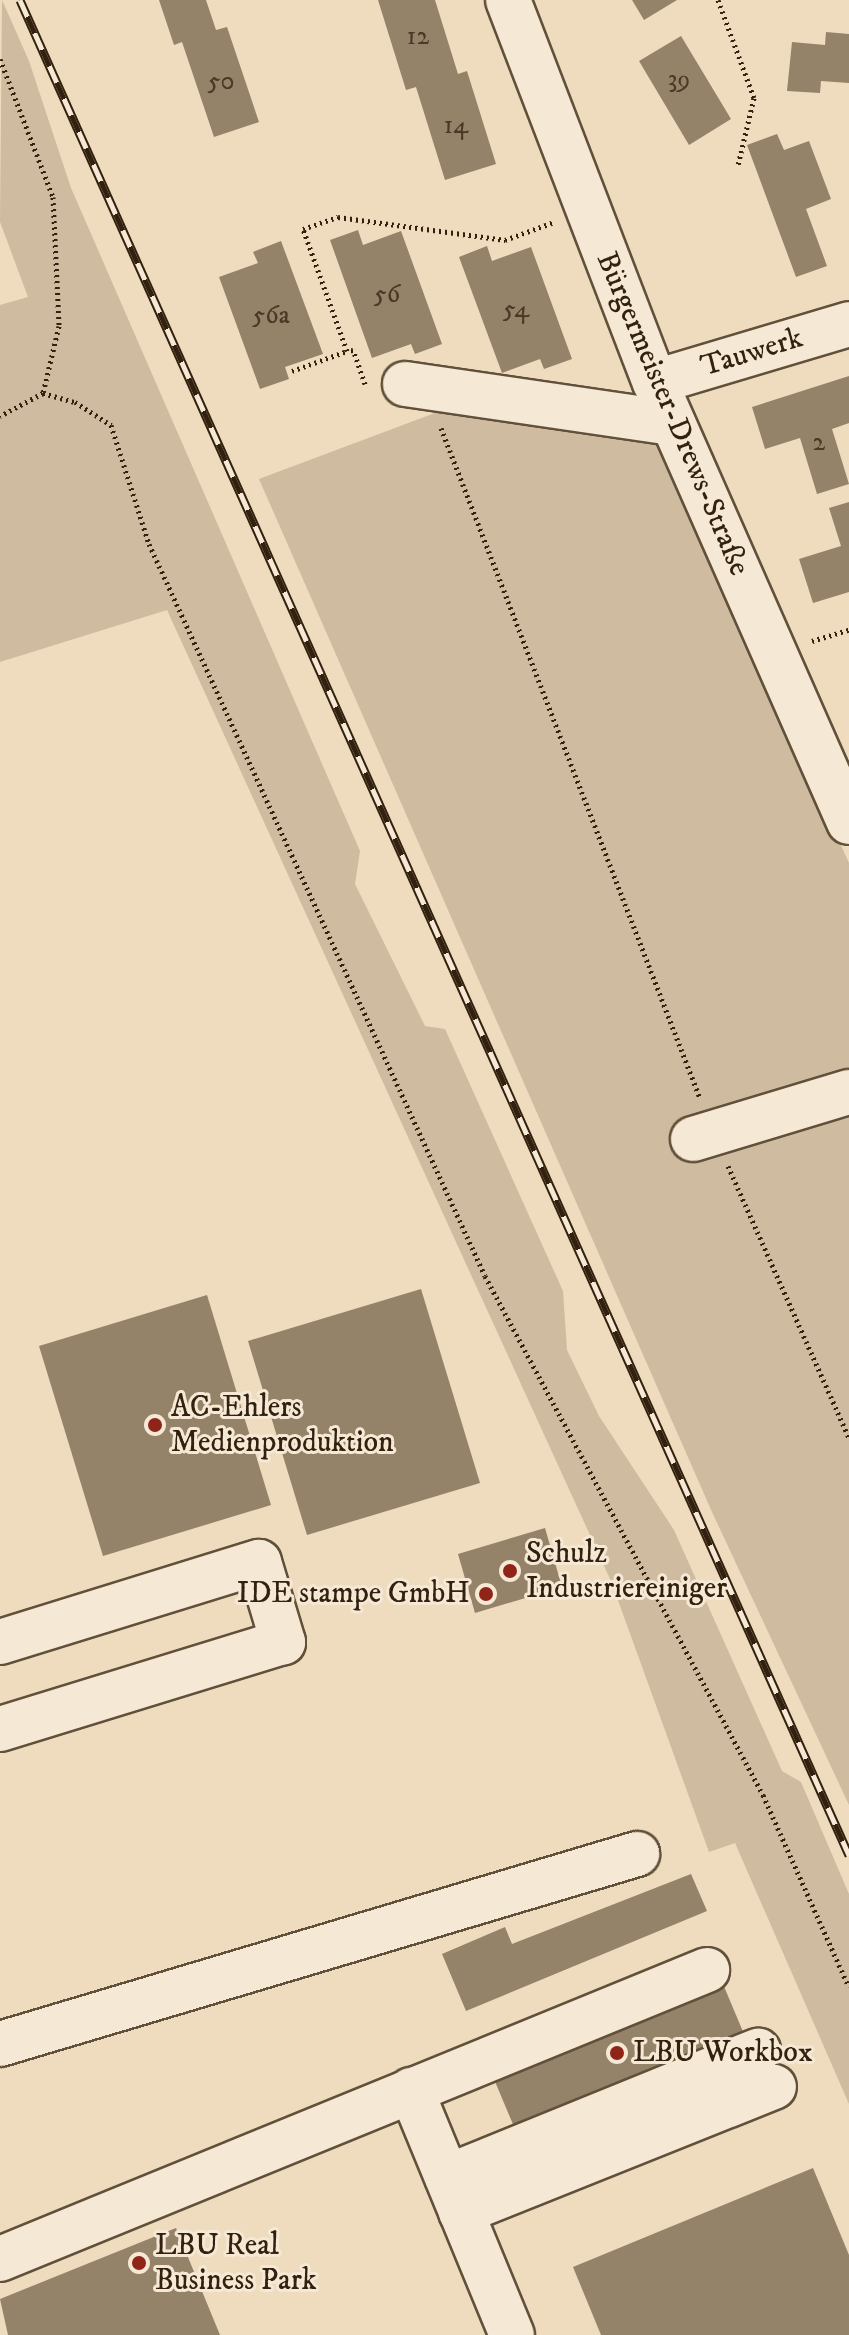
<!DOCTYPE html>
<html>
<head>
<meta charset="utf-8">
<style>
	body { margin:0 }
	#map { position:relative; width:849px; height:2335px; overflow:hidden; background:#efdbbd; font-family:"IM FELL DW Pica",serif }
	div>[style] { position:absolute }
	.green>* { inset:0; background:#cfbb9f }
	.building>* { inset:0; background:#948269 }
	.path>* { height:5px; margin-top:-2.5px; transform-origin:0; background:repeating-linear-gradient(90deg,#32210f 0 2px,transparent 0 6px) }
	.roads { filter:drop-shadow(2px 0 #61503a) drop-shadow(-2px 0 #61503a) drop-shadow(0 2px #61503a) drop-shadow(0 -2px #61503a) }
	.minor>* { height:44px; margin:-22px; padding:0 22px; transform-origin:22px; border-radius:22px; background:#f5e8d4 }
	.rail>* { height:9px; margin-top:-4.5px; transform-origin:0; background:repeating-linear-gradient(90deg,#f5e8d4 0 18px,#32210f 0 36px); box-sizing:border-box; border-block:2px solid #32210f }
	.dots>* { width:22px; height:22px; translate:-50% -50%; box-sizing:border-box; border:4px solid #f5e8d4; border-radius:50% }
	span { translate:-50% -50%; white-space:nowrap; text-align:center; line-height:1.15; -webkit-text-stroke:6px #f5e8d4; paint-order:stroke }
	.number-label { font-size:26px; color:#4a3926 }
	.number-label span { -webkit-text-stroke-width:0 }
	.street-label { font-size:30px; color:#32210f }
	.poi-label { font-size:30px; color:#32210f }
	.left { translate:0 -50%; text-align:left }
	.right { translate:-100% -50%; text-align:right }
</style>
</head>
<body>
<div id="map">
	<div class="green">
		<div style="clip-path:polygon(2px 0,29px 61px,71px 188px,360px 851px,355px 884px,425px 1026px,445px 1029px,563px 1291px,567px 1350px,599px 1416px,674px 1530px,782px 1771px,801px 1782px,849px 1894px,849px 2104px,735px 1843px,709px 1852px,611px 1581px,167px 610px,0 662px,0 305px,28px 297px,0 222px)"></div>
		<div style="clip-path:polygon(443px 410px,656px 432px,849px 863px,849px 1805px,712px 1512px,259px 479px)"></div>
	</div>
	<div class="building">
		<div style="clip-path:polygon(159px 0,206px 0,216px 30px,227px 27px,259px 122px,214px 137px,182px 42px,174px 45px)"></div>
		<div style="clip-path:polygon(378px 0,435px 0,458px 74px,467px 71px,496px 164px,445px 180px,416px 87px,406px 90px)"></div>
		<div style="clip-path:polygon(632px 0,677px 0,644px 20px)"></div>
		<div style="clip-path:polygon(826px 32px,849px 34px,849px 83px,821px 81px,820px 93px,787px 91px,792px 42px,825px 45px)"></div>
		<div style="clip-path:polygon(681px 36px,731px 119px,689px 145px,639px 61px)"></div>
		<div style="clip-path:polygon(777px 134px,784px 150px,809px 141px,831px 199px,806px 209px,827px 266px,796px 277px,747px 145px)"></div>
		<div style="clip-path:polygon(358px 230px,363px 245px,401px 231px,442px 344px,415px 354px,411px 344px,372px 358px,330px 240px)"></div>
		<div style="clip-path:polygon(281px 241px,323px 354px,285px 367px,289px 379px,260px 389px,219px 277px,258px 263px,253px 252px)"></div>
		<div style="clip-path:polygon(487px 246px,492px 261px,531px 247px,572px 359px,544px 369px,540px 359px,502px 373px,459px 257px)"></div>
		<div style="clip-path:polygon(849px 376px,849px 423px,832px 429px,849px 484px,817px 494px,800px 438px,765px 449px,752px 407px)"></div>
		<div style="clip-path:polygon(849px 502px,849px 592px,813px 603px,799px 559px,841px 546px,829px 508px)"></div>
		<div style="clip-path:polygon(421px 1289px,480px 1483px,307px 1535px,248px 1341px)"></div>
		<div style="clip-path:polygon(207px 1295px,271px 1505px,103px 1556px,39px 1346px)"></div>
		<div style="clip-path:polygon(545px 1528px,562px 1587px,475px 1613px,458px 1554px)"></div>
		<div style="clip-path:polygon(691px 1874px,707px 1911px,466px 2011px,442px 1954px,505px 1927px,512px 1944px)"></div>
		<div style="clip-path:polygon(720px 1977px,744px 2034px,515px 2129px,491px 2072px)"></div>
		<div style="clip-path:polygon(813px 2168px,849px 2255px,849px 2335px,601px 2335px,573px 2267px)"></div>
		<div style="clip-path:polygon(176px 2228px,220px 2335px,8px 2335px,0 2299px)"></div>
	</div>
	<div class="path">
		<div style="left:718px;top:0;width:104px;rotate:69.8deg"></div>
		<div style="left:754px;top:98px;width:69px;rotate:103.4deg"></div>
		<div style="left:0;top:59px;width:148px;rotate:69deg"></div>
		<div style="left:53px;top:197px;width:129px;rotate:87.3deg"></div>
		<div style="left:59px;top:326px;width:69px;rotate:103.4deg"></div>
		<div style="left:43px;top:393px;width:49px;rotate:151.9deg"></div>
		<div style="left:292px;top:371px;width:59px;rotate:-20deg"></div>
		<div style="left:365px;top:384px;width:36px;rotate:-109deg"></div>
		<div style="left:353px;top:350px;width:6px;rotate:171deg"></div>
		<div style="left:347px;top:351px;width:130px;rotate:-109.8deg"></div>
		<div style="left:303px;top:229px;width:37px;rotate:-19deg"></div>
		<div style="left:338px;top:217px;width:169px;rotate:7.8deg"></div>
		<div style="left:505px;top:240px;width:52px;rotate:-20.2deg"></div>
		<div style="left:43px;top:393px;width:33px;rotate:16deg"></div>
		<div style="left:75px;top:402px;width:43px;rotate:32.6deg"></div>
		<div style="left:111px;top:425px;width:125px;rotate:72.3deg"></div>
		<div style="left:149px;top:544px;width:805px;rotate:65.34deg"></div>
		<div style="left:485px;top:1276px;width:589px;rotate:61.82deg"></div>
		<div style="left:763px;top:1795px;width:210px;rotate:65.9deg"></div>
		<div style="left:441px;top:428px;width:718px;rotate:68.87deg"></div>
		<div style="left:812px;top:641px;width:39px;rotate:-17deg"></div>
		<div style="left:728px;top:1166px;width:298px;rotate:66deg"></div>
	</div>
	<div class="roads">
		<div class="minor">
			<div style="left:508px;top:0;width:409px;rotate:69deg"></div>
			<div style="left:655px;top:382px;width:481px;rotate:66.2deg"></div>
			<div style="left:655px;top:382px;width:202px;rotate:-16.6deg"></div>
			<div style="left:405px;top:384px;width:270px;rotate:8.3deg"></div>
			<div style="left:693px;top:1139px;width:163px;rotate:-16.8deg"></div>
			<div style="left:0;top:1642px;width:271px;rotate:-17.2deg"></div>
			<div style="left:259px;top:1562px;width:84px;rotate:73.3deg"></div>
			<div style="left:283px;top:1642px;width:296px;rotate:162.9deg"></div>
			<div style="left:0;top:2044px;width:665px;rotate:-16.61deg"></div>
			<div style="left:411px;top:2090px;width:265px;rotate:67.6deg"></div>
			<div style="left:447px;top:2177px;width:336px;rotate:-22.1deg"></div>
			<div style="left:461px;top:2212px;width:337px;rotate:-21.8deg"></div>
			<div style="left:0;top:2259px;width:764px;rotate:-22.23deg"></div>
		</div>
	</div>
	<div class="rail">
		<div style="left:20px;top:0;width:2032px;rotate:65.92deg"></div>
	</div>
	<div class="dots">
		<div style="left:155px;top:1425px;background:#8f2418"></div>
		<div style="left:510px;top:1571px;background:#8f2418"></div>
		<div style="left:486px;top:1594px;background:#8f2418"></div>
		<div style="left:617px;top:2053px;background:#8f2418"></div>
		<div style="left:139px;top:2263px;background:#8f2418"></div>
	</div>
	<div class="number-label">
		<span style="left:418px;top:37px">12</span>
		<span style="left:679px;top:80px">39</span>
		<span style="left:221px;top:82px">50</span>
		<span style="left:456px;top:126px">14</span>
		<span style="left:387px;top:295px">56</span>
		<span style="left:516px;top:310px">54</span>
		<span style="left:271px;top:316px">56a</span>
		<span style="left:819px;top:443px">2</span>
	</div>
	<div class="street-label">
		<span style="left:752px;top:353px;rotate:-17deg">Tauwerk</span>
		<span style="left:672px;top:414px;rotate:67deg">Bürgermeister-Drews-Straße</span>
	</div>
	<div class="poi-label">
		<span class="left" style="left:171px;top:1425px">AC-Ehlers<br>Medienproduktion</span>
		<span class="left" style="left:526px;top:1571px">Schulz<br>Industriereiniger</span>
		<span class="right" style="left:470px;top:1594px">IDE stampe GmbH</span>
		<span class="left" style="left:633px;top:2053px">LBU Workbox</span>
		<span class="left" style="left:155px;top:2263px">LBU Real<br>Business Park</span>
	</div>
</div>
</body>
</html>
